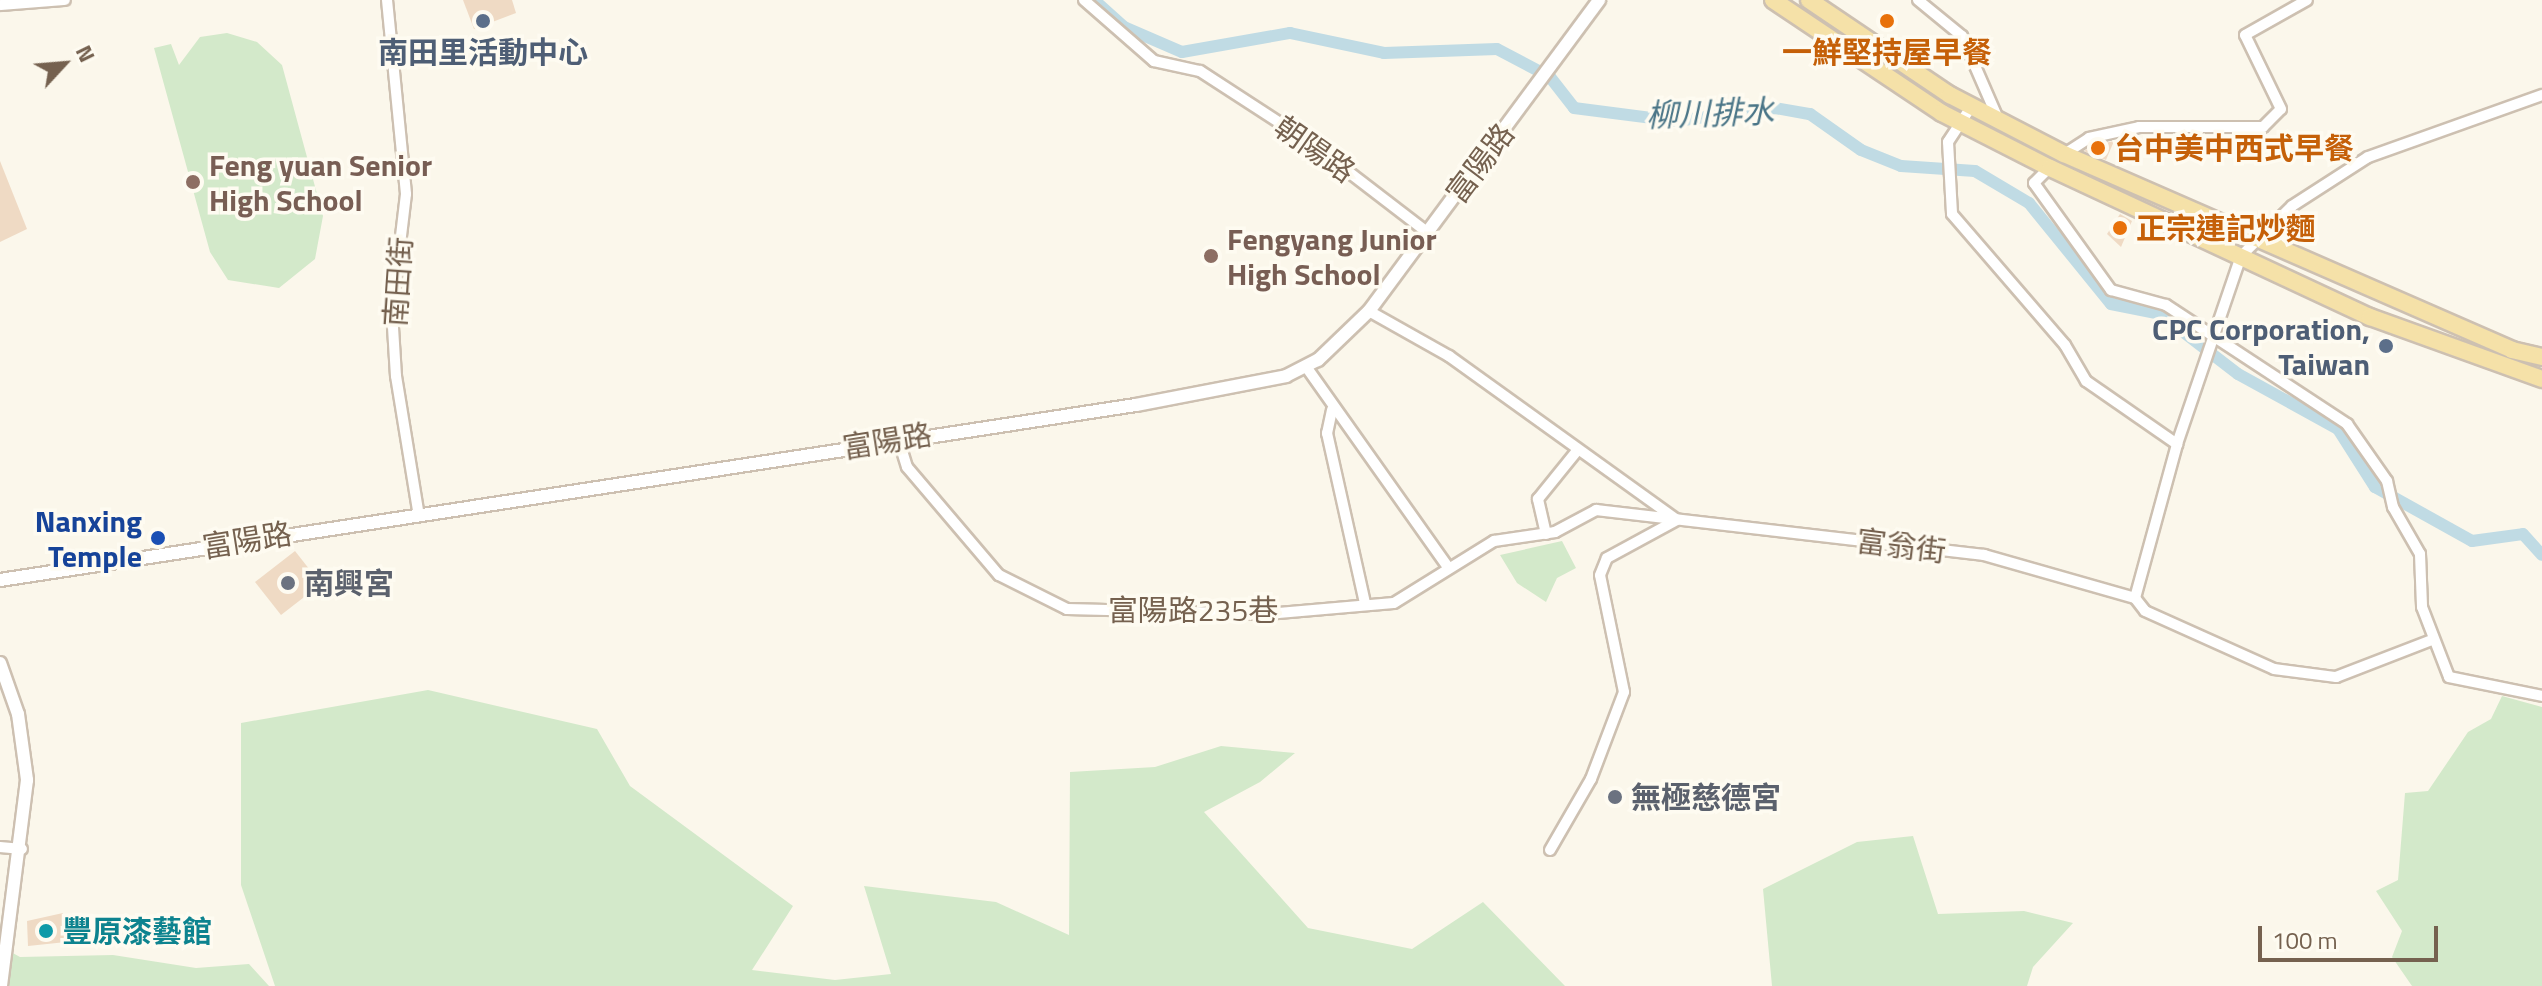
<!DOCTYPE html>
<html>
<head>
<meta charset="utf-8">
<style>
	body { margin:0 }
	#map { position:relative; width:2542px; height:986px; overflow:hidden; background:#fbf7eb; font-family:"Titillium Web","Noto Sans TC",sans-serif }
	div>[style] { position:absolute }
	.green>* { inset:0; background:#d3e9ca }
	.canal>* { height:12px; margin:-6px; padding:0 6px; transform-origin:6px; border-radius:6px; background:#c0dbe4 }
	.building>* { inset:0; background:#efdac4 }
	.roads { filter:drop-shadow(2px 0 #cdc0b1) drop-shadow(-2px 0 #cdc0b1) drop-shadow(0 2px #cdc0b1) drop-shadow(0 -2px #cdc0b1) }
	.minor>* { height:10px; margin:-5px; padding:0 5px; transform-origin:5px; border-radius:5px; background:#fff }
	.tertiary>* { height:12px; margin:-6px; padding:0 6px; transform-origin:6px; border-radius:6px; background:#fff }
	.primary>* { height:16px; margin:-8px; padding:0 8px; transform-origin:8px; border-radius:8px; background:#f5e1a8 }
	.dots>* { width:22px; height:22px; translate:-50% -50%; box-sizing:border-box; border:4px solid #fefbf1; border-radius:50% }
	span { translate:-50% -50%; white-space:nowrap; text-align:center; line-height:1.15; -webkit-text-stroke:7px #fefbf1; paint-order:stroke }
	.service-label { font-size:30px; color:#4e5e75; font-weight:700 }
	.right { translate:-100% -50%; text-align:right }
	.food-label { font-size:30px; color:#c56008; font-weight:700 }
	.left { translate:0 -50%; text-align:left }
	.street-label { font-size:30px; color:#75614f }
	.education-label { font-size:30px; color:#785e54; font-weight:700 }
	.transit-label { font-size:30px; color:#164399; font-weight:700 }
	.worship-label { font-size:30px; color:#5b616d; font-weight:700 }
	.culture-label { font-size:30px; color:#0d838f; font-weight:700 }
	.water-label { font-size:32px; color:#4a7587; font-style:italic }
	.north { position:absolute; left:24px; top:24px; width:80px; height:80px; -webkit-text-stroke:6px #fefbf1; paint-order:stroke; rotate:64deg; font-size:22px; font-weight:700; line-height:32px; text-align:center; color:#75614f }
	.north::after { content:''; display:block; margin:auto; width:28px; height:36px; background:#75614f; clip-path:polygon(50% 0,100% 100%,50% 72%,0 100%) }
	.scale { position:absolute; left:2258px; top:926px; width:180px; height:36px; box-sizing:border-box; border:4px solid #75614f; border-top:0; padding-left:10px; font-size:24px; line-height:28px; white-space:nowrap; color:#75614f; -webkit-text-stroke:6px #fefbf1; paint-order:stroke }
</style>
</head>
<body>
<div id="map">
	<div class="green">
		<div style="clip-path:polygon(227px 33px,257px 42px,282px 65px,323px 216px,315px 259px,279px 288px,228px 280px,210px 252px,154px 48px,171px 44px,179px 65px,200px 37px)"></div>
		<div style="clip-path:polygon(1562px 541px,1576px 568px,1557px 578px,1546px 602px,1517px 583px,1500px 555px)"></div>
		<div style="clip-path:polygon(428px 690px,597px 729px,630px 786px,793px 906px,752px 970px,835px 980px,891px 974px,864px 886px,996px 902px,1069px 935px,1070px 772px,1155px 767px,1221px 746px,1295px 753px,1260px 782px,1204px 812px,1308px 928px,1412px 949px,1483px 902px,1565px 986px,275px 986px,241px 885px,241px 723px)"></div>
		<div style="clip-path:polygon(2502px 696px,2542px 707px,2542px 986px,2412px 986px,2392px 957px,2402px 931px,2376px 891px,2398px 880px,2405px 793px,2428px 791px,2468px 732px,2491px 719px)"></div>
		<div style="clip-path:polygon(1913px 836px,1938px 914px,2024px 911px,2073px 923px,2033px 967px,2027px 986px,1772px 986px,1763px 889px,1857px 842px)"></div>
		<div style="clip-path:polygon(0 946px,20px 957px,113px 955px,196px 968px,249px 964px,269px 986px,0 986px)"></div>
	</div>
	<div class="canal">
		<div style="left:1094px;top:0;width:40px;rotate:42deg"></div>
		<div style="left:1124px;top:27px;width:63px;rotate:23.3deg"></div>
		<div style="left:1182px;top:52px;width:110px;rotate:-10deg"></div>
		<div style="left:1290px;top:33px;width:96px;rotate:12deg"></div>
		<div style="left:1384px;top:53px;width:113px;rotate:-2deg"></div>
		<div style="left:1497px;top:49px;width:60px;rotate:27.8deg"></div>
		<div style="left:1550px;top:77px;width:39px;rotate:52deg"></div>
		<div style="left:1574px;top:108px;width:103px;rotate:7.3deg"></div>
		<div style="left:1676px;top:121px;width:100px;rotate:-7.5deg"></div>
		<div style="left:1775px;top:108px;width:36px;rotate:10deg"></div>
		<div style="left:1810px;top:114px;width:62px;rotate:35.2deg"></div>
		<div style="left:1861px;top:150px;width:43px;rotate:21.8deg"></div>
		<div style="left:1901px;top:166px;width:74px;rotate:3.9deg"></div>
		<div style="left:1975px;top:171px;width:63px;rotate:30.7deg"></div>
		<div style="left:2029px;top:203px;width:130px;rotate:50.9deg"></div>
		<div style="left:2111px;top:304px;width:50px;rotate:11.5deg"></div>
		<div style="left:2160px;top:314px;width:98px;rotate:37.6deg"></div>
		<div style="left:2238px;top:374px;width:114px;rotate:28.8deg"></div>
		<div style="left:2338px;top:429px;width:69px;rotate:57.5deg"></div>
		<div style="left:2375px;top:487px;width:111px;rotate:29.1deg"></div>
		<div style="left:2472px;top:541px;width:51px;rotate:-7.8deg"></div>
		<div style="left:2523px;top:534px;width:28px;rotate:48deg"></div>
	</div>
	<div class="building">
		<div style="clip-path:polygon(463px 0,512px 0,516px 13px,474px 29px)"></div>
		<div style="clip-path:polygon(2114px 141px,2106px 160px,2084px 151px,2092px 146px)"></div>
		<div style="clip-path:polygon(0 161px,27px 229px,0 242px)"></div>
		<div style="clip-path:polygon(2120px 214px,2132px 221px,2121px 247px,2107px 234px)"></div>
		<div style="clip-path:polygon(295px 551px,321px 584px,281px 615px,255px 582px)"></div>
		<div style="clip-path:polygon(63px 913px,66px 942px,28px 946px,27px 921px)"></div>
	</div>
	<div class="roads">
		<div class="minor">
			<div style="left:387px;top:0;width:195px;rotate:84.4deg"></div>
			<div style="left:406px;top:194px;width:118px;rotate:96.8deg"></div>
			<div style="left:392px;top:311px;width:65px;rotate:86.5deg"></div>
			<div style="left:396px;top:376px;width:142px;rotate:80.7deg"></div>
			<div style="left:1084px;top:0;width:93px;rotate:41.1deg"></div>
			<div style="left:1154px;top:61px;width:47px;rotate:12.3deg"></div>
			<div style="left:1200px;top:71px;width:132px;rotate:33deg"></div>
			<div style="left:1311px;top:143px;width:146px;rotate:37.5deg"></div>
			<div style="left:1918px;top:0;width:57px;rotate:39.3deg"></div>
			<div style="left:1962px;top:36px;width:93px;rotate:66.5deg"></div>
			<div style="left:0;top:5px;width:65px;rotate:-4.4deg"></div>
			<div style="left:1971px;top:107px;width:42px;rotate:123.3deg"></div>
			<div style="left:1948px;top:142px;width:72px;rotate:86.8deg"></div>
			<div style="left:1952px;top:214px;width:173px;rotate:49.2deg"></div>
			<div style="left:2065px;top:345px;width:42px;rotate:59.7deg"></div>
			<div style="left:2086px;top:381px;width:111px;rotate:34.7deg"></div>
			<div style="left:2063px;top:155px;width:31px;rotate:-33deg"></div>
			<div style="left:2089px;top:138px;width:51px;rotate:-12.4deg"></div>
			<div style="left:2139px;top:127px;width:124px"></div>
			<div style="left:2263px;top:127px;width:25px;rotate:-45deg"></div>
			<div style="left:2281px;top:109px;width:82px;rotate:-115.9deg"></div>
			<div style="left:2245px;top:35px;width:71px;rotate:-29.4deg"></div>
			<div style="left:2051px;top:166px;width:24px;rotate:135deg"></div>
			<div style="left:2034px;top:183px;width:132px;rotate:54.3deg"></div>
			<div style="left:2111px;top:290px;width:57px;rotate:15.3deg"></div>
			<div style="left:2166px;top:305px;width:217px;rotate:33.3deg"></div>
			<div style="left:2347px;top:424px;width:70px;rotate:54.9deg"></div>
			<div style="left:2387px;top:481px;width:27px;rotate:77deg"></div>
			<div style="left:2393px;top:507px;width:54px;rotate:60.1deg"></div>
			<div style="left:2420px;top:554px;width:53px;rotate:87.8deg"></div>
			<div style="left:2422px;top:607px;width:75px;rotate:68.9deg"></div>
			<div style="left:2449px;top:677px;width:95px;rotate:11.5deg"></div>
			<div style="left:1369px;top:311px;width:92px;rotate:29.4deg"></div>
			<div style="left:1449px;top:356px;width:279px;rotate:35.7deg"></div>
			<div style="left:1307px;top:368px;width:242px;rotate:54.7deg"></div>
			<div style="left:1332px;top:410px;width:24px;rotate:102deg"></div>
			<div style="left:1327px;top:433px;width:174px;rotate:77.4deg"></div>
			<div style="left:899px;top:441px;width:27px;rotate:73deg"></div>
			<div style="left:907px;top:467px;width:142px;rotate:49.6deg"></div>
			<div style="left:999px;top:575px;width:76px;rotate:26.6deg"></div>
			<div style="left:1067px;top:609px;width:200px;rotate:1.4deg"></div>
			<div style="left:1267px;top:614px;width:127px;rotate:-5deg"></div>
			<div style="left:1394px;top:603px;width:118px;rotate:-31.8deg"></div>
			<div style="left:1494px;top:541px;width:62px;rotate:-8.4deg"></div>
			<div style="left:1555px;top:532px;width:47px;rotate:-28.2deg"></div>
			<div style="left:1596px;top:510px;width:391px;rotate:6.6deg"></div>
			<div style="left:1984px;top:555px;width:157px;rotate:15.9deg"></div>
			<div style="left:1546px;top:534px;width:36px;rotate:-103deg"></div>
			<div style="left:1538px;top:499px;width:60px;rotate:-51deg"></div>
			<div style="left:2135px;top:598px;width:160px;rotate:-74.7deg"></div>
			<div style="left:2177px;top:444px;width:199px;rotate:-71.2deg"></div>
			<div style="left:2241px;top:256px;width:71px;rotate:-44.4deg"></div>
			<div style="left:2292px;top:206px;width:90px;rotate:-32.8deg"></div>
			<div style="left:2368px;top:157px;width:185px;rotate:-19.6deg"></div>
			<div style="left:2135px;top:598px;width:16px;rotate:52deg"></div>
			<div style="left:2145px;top:611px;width:141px;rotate:24.2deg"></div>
			<div style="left:2274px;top:669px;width:63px;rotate:7.4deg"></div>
			<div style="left:2336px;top:677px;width:103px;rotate:-21.1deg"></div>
			<div style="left:0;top:847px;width:22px;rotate:5deg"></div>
			<div style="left:1550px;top:850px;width:82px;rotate:-60deg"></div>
			<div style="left:1591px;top:779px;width:93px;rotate:-69.2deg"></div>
			<div style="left:1624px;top:692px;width:119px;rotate:-101.6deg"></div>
			<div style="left:1600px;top:575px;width:18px;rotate:-68deg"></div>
			<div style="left:1607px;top:558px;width:80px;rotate:-28.5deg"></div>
		</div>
		<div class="tertiary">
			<div style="left:0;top:580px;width:1149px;rotate:-8.76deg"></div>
			<div style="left:1136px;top:405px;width:153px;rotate:-10.9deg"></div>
			<div style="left:1286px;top:376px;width:36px;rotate:-27deg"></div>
			<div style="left:1318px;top:360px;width:71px;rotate:-43.9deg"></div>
			<div style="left:1369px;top:311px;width:387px;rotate:-53.5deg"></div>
			<div style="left:0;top:663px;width:54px;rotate:70.6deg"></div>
			<div style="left:18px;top:714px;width:67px;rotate:82.2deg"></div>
			<div style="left:27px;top:780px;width:208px;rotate:97.2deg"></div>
		</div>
		<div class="primary">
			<div style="left:1773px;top:0;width:203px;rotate:33.8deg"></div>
			<div style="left:1942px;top:113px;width:121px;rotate:27deg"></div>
			<div style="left:2050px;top:168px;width:353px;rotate:25deg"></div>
			<div style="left:2370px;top:317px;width:183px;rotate:19.8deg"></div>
			<div style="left:1809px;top:0;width:170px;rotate:34deg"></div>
			<div style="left:1950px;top:95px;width:128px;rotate:27.4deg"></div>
			<div style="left:2064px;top:154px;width:489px;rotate:23.6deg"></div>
			<div style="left:2512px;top:350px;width:31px;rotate:13deg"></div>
		</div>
	</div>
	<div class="dots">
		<div style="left:483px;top:21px;background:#5c6f8a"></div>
		<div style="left:1887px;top:21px;background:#e8710a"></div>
		<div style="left:2098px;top:148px;background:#e8710a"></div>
		<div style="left:193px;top:182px;background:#8d6e63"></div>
		<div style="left:2120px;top:228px;background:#e8710a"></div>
		<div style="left:1211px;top:256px;background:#8d6e63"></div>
		<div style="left:2386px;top:346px;background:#5c6f8a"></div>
		<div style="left:158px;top:538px;background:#1a4fb4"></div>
		<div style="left:288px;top:583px;background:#6b7280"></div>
		<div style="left:1615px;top:797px;background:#6b7280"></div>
		<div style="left:46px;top:931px;background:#0f9aa8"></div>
	</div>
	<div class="service-label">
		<span style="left:483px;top:52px">南田里活動中心</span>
		<span class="right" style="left:2370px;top:346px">CPC Corporation,<br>Taiwan</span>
	</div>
	<div class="food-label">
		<span style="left:1887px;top:52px">一鮮堅持屋早餐</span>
		<span class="left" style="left:2114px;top:148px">台中美中西式早餐</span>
		<span class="left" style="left:2136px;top:228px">正宗連記炒麵</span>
	</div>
	<div class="street-label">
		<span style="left:1315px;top:149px;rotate:35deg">朝陽路</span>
		<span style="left:1480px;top:163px;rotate:-53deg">富陽路</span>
		<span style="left:398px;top:282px;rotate:-86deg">南田街</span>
		<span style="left:887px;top:441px;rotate:-9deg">富陽路</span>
		<span style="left:247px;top:540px;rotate:-9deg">富陽路</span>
		<span style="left:1901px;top:546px;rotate:7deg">富翁街</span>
		<span style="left:1193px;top:610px">富陽路235巷</span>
	</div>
	<div class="education-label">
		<span class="left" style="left:209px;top:182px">Feng yuan Senior<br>High School</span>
		<span class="left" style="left:1227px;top:256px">Fengyang Junior<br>High School</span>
	</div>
	<div class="transit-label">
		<span class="right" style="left:142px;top:538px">Nanxing<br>Temple</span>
	</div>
	<div class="worship-label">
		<span class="left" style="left:304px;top:583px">南興宮</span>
		<span class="left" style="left:1631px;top:797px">無極慈德宮</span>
	</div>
	<div class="culture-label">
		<span class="left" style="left:62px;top:931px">豐原漆藝館</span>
	</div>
	<div class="water-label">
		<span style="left:1710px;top:113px;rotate:-2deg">柳川排水</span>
	</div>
	<div class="north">N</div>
	<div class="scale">100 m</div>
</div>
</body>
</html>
